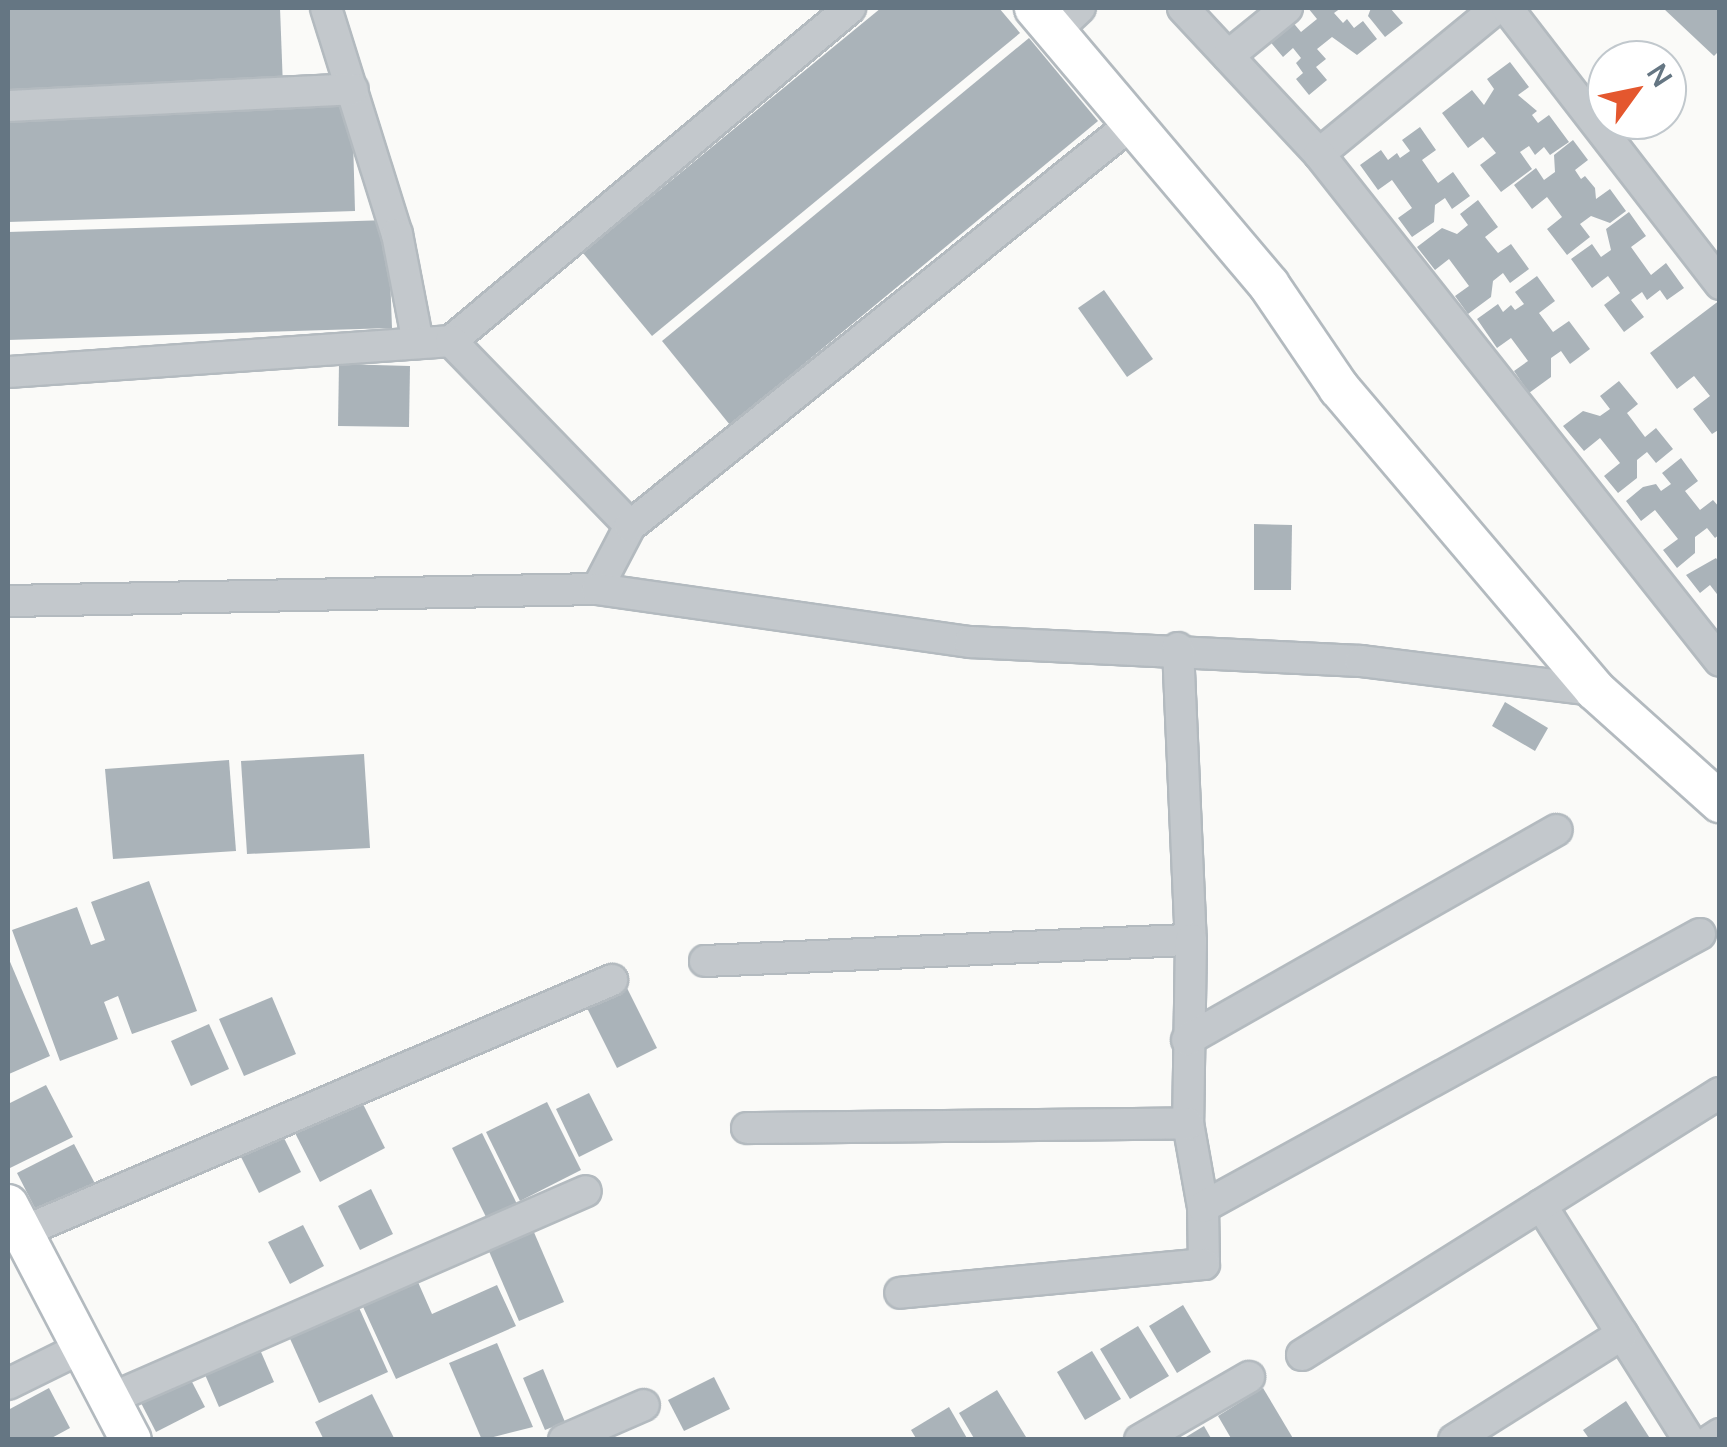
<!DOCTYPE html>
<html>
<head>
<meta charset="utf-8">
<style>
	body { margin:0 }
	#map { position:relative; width:1727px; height:1447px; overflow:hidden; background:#fafaf8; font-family:Manrope,sans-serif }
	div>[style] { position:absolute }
	.building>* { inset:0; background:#aab3b9 }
	.roads { filter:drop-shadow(2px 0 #b3babf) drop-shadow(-2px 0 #b3babf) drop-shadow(0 2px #b3babf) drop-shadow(0 -2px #b3babf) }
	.street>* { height:30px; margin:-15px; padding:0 15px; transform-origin:15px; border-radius:15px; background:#c3c8cc }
	.secondary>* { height:40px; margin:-20px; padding:0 20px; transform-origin:20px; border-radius:20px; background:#fff }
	span { translate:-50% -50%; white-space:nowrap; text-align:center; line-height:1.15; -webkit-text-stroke:10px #fff; paint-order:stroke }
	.frame { position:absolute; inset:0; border:10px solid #657683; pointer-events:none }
	.north { position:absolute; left:1587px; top:40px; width:100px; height:100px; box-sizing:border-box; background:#fff; border:2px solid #c1c8cd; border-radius:50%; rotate:57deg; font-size:28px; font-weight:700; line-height:40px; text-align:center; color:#657683 }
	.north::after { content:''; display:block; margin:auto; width:35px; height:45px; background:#e4572e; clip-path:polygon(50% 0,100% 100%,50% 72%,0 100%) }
</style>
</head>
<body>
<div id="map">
	<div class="building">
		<div style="clip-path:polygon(8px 8px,280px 8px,283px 87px,8px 95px)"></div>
		<div style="clip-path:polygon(881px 8px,999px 8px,1020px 33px,652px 336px,583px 253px)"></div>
		<div style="clip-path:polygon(1308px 8px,1341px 8px,1334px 13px,1343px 23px,1347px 19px,1354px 28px,1363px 21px,1377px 39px,1357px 55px,1332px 37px,1317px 49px,1326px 59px,1316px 67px,1327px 80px,1309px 95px,1296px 79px,1303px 73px,1296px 63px,1301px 58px,1293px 48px,1283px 57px,1267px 38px,1290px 19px,1301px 32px,1317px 19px)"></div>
		<div style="clip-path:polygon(1371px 8px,1390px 8px,1403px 23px,1385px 37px,1368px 16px)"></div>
		<div style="clip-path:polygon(1663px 8px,1720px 8px,1720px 50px,1714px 56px)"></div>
		<div style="clip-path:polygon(1029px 38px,1098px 121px,730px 425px,662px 341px)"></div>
		<div style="clip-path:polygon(1510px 62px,1529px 87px,1518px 95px,1537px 111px,1532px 115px,1538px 123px,1549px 115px,1569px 142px,1550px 155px,1544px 147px,1535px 155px,1529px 146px,1520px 152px,1532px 169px,1501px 192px,1480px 165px,1496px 153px,1483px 137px,1468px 148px,1442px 113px,1472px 90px,1484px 105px,1494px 89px,1487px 79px)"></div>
		<div style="clip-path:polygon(352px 103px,355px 211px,8px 222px,8px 114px)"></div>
		<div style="clip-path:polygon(1420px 127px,1436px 150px,1422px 160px,1438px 183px,1453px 172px,1470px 196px,1452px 209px,1445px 198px,1435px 205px,1434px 222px,1412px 237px,1398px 218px,1412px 208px,1392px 180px,1378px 190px,1360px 165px,1381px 150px,1388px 160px,1397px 153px,1400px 158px,1410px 151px,1402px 140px)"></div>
		<div style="clip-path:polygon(1573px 140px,1588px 160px,1575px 170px,1581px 179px,1585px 176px,1595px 188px,1596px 199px,1610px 189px,1626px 211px,1610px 223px,1591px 216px,1580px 224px,1590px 237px,1567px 255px,1547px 229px,1562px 217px,1547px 197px,1532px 209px,1514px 185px,1536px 168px,1544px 180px,1555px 172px,1554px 155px)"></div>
		<div style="clip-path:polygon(1478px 200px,1498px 227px,1485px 237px,1498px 253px,1511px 244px,1529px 269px,1510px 283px,1503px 273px,1493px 281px,1491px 297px,1468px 314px,1455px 296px,1469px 286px,1449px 259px,1435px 270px,1417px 247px,1442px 228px,1457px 234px,1468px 225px,1460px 214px)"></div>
		<div style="clip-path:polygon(1629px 212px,1646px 236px,1631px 247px,1651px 275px,1666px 263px,1684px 288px,1667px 300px,1660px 290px,1647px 300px,1642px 292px,1631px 300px,1644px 317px,1624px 332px,1604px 305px,1620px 293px,1608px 276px,1592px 288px,1571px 259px,1592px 244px,1601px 257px,1611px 250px,1606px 229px)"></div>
		<div style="clip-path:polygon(388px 220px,392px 328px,8px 340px,8px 232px)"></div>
		<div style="clip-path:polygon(1537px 276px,1555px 301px,1539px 313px,1553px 332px,1569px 321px,1590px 349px,1570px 364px,1561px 351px,1551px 358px,1551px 377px,1529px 393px,1514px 371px,1528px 361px,1511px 338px,1497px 348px,1477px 319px,1498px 304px,1503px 312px,1511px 305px,1515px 310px,1524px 304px,1515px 292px)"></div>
		<div style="clip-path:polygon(1104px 290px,1153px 359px,1127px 377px,1078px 308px)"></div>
		<div style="clip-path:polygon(1720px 300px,1720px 429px,1712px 434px,1693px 409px,1710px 396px,1694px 376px,1677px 389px,1650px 353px)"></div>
		<div style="clip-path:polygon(339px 364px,410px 366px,409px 427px,338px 426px)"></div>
		<div style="clip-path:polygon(1619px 381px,1638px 404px,1627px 413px,1645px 437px,1656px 428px,1673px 449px,1656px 463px,1647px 452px,1637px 460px,1637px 478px,1618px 493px,1604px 476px,1620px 463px,1600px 438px,1584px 451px,1563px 426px,1583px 411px,1600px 416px,1610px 409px,1600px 396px)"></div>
		<div style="clip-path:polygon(1681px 458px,1698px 481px,1685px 491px,1700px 510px,1713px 500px,1720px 508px,1720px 534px,1715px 538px,1707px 528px,1695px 537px,1695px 553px,1677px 568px,1663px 550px,1678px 539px,1655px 510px,1641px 521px,1626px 501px,1643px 487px,1656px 484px,1661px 491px,1671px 484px,1662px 473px)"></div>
		<div style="clip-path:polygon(1254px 524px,1292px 525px,1291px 590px,1254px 590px)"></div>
		<div style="clip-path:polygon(1716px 558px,1720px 564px,1720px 598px,1710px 585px,1700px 593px,1686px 575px)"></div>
		<div style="clip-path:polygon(1505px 702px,1548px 728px,1535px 751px,1492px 726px)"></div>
		<div style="clip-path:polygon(364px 754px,370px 848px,247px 854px,241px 761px)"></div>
		<div style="clip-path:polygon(229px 760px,236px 851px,113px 859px,105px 769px)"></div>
		<div style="clip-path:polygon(149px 881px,197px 1011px,132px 1034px,118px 996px,104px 1002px,118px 1039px,60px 1061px,12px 930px,77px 907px,91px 945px,105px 940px,91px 902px)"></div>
		<div style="clip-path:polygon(8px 957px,50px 1056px,9px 1074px,8px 1072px)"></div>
		<div style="clip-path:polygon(627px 988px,657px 1048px,617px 1068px,587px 1008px)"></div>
		<div style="clip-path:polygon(272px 997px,296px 1054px,244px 1076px,219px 1019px)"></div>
		<div style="clip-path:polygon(209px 1024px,229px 1069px,191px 1086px,171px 1041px)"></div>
		<div style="clip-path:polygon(46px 1085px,73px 1137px,10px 1168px,8px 1104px)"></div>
		<div style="clip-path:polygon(589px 1093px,613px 1140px,579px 1157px,556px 1109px)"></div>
		<div style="clip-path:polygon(359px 1096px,385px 1148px,320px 1182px,293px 1129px)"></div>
		<div style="clip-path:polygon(547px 1102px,581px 1170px,520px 1201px,486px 1132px)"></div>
		<div style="clip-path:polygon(482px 1133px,517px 1204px,487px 1219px,452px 1148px)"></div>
		<div style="clip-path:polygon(282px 1134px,301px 1172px,259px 1193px,240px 1155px)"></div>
		<div style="clip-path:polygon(74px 1144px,99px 1191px,41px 1220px,17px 1173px)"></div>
		<div style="clip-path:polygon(371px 1189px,393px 1234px,360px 1250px,338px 1206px)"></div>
		<div style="clip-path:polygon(530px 1223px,564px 1302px,519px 1321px,485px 1242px)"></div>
		<div style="clip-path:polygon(303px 1225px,324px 1266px,290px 1284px,268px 1242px)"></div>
		<div style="clip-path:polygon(414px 1273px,432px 1314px,497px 1285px,516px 1326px,396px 1379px,359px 1298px)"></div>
		<div style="clip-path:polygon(356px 1301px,388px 1372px,319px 1403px,287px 1332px)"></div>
		<div style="clip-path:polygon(1183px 1305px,1211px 1352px,1177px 1373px,1149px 1326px)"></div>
		<div style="clip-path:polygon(1138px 1326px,1169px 1376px,1130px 1399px,1100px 1349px)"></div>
		<div style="clip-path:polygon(497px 1343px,533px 1427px,482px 1440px,449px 1363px)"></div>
		<div style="clip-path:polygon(258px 1345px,274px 1382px,219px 1407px,203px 1370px)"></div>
		<div style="clip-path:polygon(1092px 1351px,1121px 1399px,1085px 1420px,1057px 1372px)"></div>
		<div style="clip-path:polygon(543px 1369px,565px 1422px,545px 1430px,523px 1378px)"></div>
		<div style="clip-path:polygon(714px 1377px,730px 1409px,684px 1431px,668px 1400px)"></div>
		<div style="clip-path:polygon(190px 1378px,205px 1407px,156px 1432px,141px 1403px)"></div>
		<div style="clip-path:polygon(49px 1388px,70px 1428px,48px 1440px,8px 1440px,8px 1410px)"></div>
		<div style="clip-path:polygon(1263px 1388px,1294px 1440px,1232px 1440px,1218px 1416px)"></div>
		<div style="clip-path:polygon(997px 1390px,1026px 1437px,1022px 1440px,975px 1440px,959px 1413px)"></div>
		<div style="clip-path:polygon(372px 1394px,395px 1440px,324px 1440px,315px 1422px)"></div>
		<div style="clip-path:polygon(1626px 1401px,1651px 1440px,1590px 1440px,1583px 1430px)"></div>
		<div style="clip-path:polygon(949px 1407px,968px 1440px,917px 1440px,911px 1430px)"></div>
		<div style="clip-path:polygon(1204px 1426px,1212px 1440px,1181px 1440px)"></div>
	</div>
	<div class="roads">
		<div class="street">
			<div style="left:326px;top:8px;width:237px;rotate:72.6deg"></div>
			<div style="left:397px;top:234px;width:111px;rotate:79.1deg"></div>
			<div style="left:1183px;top:8px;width:200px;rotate:47deg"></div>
			<div style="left:1319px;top:154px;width:230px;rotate:-39.4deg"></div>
			<div style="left:1507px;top:8px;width:349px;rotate:52.3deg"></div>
			<div style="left:1055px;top:31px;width:34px;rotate:-43deg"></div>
			<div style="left:1228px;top:56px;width:76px;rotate:-39.1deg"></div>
			<div style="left:8px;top:106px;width:345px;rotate:-2.8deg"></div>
			<div style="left:1319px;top:154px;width:646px;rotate:51.66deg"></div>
			<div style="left:451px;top:341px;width:520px;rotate:-39.85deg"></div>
			<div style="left:8px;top:372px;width:444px;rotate:-4deg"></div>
			<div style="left:451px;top:341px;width:257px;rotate:45.9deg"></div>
			<div style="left:630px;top:526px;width:71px;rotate:117.6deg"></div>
			<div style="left:597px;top:589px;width:589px;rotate:178.83deg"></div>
			<div style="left:630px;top:526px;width:647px;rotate:-38.73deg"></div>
			<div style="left:597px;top:589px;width:377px;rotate:8.1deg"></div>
			<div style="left:970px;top:642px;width:391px;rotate:2.8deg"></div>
			<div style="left:1361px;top:661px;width:236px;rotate:7.1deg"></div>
			<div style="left:1178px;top:648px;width:292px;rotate:87.5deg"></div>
			<div style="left:705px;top:961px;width:486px;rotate:-2.5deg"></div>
			<div style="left:1191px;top:940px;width:183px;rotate:90.9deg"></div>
			<div style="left:1188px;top:1123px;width:85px;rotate:79.9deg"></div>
			<div style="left:1203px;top:1207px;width:57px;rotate:89deg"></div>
			<div style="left:1204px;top:1264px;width:305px;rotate:174.6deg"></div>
			<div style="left:1187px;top:1040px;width:425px;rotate:-29.6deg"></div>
			<div style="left:747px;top:1128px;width:441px;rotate:-0.6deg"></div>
			<div style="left:1541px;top:1205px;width:278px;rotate:57.8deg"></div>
			<div style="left:1203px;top:1207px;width:567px;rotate:-28.78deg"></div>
			<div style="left:20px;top:1233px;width:644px;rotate:-23.14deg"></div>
			<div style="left:1302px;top:1355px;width:493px;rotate:-32.1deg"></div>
			<div style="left:8px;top:1384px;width:81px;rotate:-26.3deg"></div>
			<div style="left:110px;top:1399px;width:519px;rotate:-23.6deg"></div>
			<div style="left:564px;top:1440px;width:87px;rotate:-23.6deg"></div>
			<div style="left:1140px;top:1440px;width:126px;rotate:-30deg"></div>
			<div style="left:1454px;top:1440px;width:199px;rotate:-32.2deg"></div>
			<div style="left:1711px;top:1440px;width:11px;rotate:-34deg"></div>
		</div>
		<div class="secondary">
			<div style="left:1035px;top:8px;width:363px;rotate:49.8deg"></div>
			<div style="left:1269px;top:285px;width:125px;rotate:55.8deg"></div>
			<div style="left:1339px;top:388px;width:396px;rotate:49.7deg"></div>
			<div style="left:1595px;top:690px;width:168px;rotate:41.9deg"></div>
			<div style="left:8px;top:1205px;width:265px;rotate:62.4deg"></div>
		</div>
	</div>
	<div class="frame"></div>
	<div class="north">N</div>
</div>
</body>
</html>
